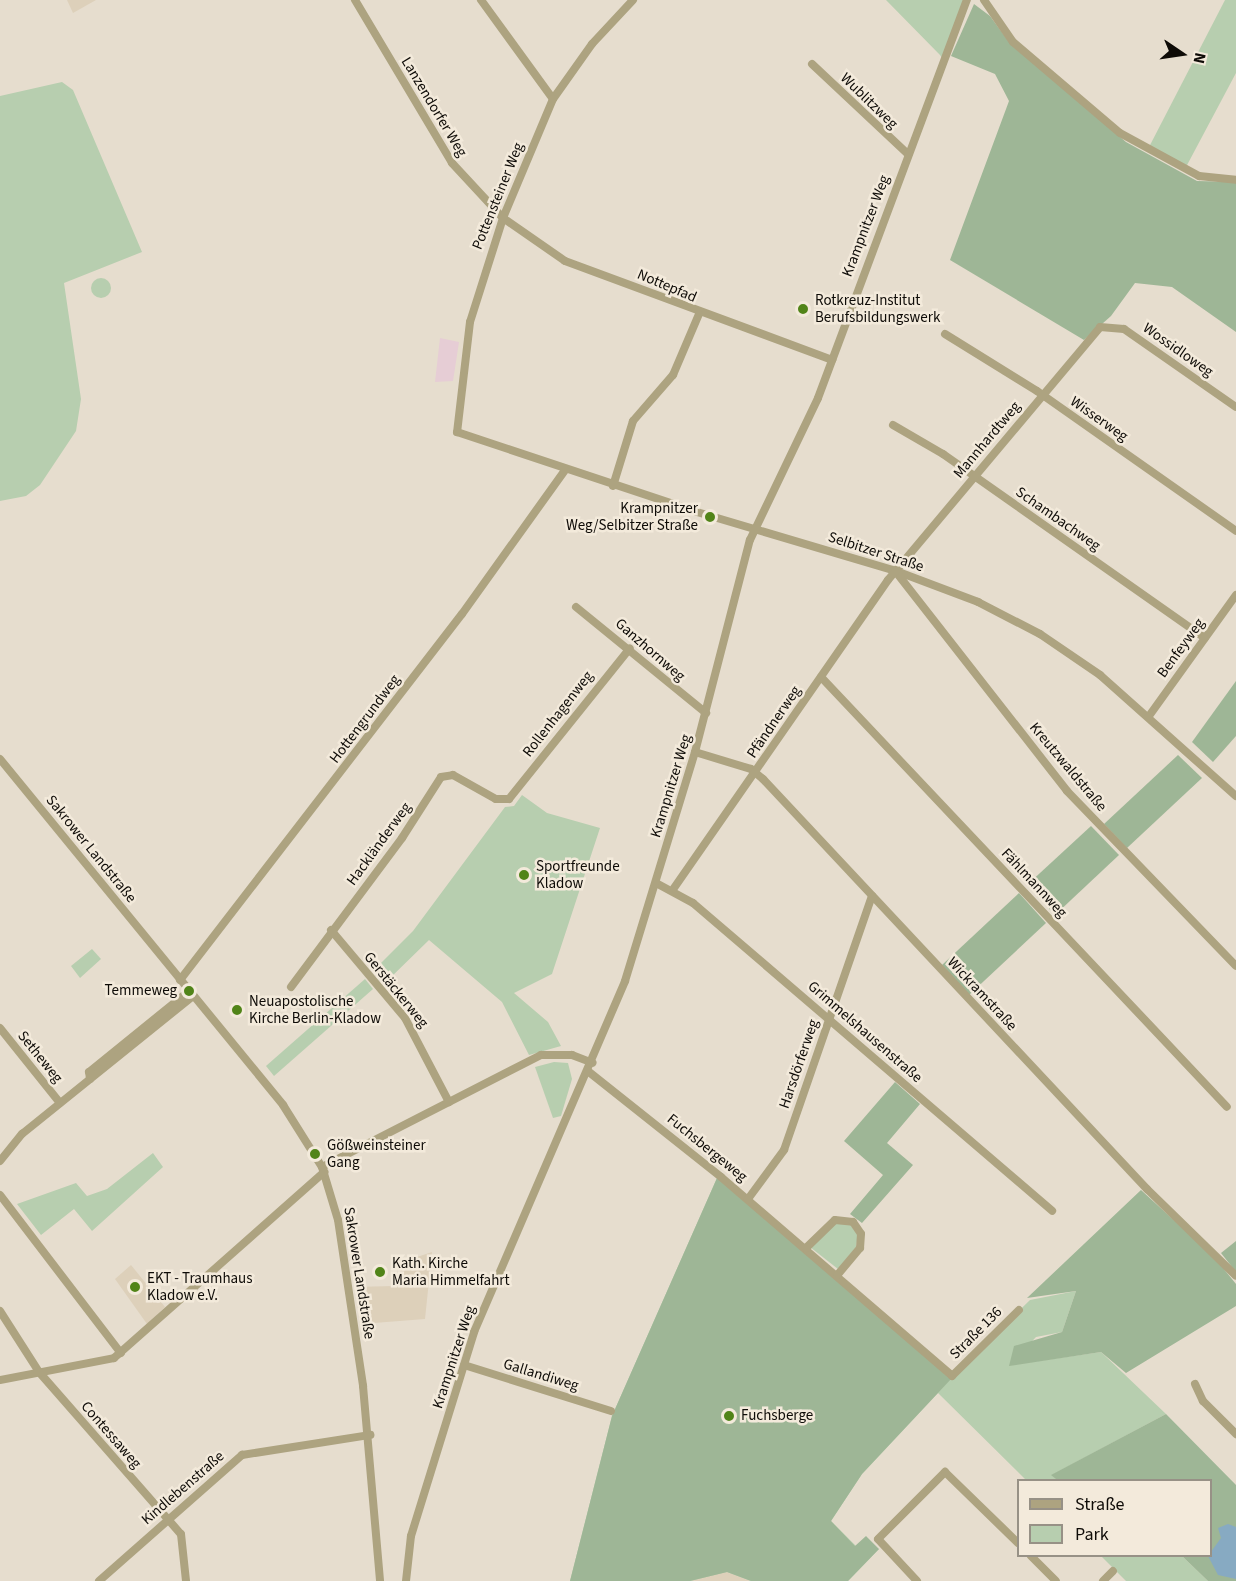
<!DOCTYPE html>
<html>
<head>
<meta charset="utf-8">
<style>
	body { margin:0 }
	#map { position:relative; width:1236px; height:1581px; overflow:hidden; background:#e6ddce; font-family:"Source Sans 3",sans-serif }
	div>[style] { position:absolute }
	.industrial>* { inset:0; background:#e6cdd5 }
	.built>* { inset:0; background:#ddd0ba }
	.green>* { inset:0; background:#b7ceaf }
	.round { border-radius:50% }
	.forest>* { inset:0; background:#9eb696 }
	.water>* { inset:0; background:#87aac2 }
	.minor>* { height:8px; margin:-4px; padding:0 4px; transform-origin:4px; border-radius:4px; background:#ada380 }
	.dots>* { width:16px; height:16px; translate:-50% -50%; box-sizing:border-box; border:3px solid #f3eadb; border-radius:50% }
	span { translate:-50% -50%; white-space:nowrap; text-align:center; line-height:1.15; -webkit-text-stroke:5px #f3eadb; paint-order:stroke }
	.street-label { font-size:15px; color:#0e0b07 }
	.poi-label { font-size:15px; color:#0e0b07 }
	.left { translate:0 -50%; text-align:left }
	.right { translate:-100% -50%; text-align:right }
	.legend { position:absolute; left:1017px; top:1479px; width:195px; height:78px; box-sizing:border-box; background:#f3eadb; border:2px solid #979186; margin:0; padding:8px 10px; list-style:none; font-size:18px; color:#0e0b07 }
	.legend li { display:flex; align-items:center; gap:12px; height:30px }
	.legend b { width:30px; border:2px solid #979186 }
	.north { position:absolute; left:1152px; top:24px; width:60px; height:60px; -webkit-text-stroke:4px #f3eadb; paint-order:stroke; rotate:103deg; font-size:16px; font-weight:700; line-height:24px; text-align:center; color:#0e0b07 }
	.north::after { content:''; display:block; margin:auto; width:21px; height:27px; background:#0e0b07; clip-path:polygon(50% 0,100% 100%,50% 72%,0 100%) }
</style>
</head>
<body>
<div id="map">
	<div class="industrial">
		<div style="clip-path:polygon(440px 338px,459px 342px,453px 381px,435px 382px)"></div>
	</div>
	<div class="built">
		<div style="clip-path:polygon(67px 0,96px 0,73px 13px)"></div>
		<div style="clip-path:polygon(432px 1252px,425px 1319px,361px 1324px,355px 1287px,393px 1286px,405px 1261px)"></div>
		<div style="clip-path:polygon(131px 1265px,165px 1307px,147px 1324px,115px 1279px)"></div>
		<div style="clip-path:polygon(727px 1572px,751px 1581px,690px 1581px,707px 1573px)"></div>
	</div>
	<div class="green">
		<div style="clip-path:polygon(886px 0,964px 0,942px 58px,940px 55px)"></div>
		<div style="clip-path:polygon(1225px 0,1236px 0,1236px 73px,1186px 167px,1148px 149px)"></div>
		<div style="clip-path:polygon(62px 82px,73px 90px,142px 252px,64px 283px,81px 399px,76px 431px,40px 485px,26px 496px,0 501px,0 96px)"></div>
		<div class="round" style="left:91px;top:278px;width:20px;height:20px"></div>
		<div style="clip-path:polygon(522px 795px,547px 813px,600px 828px,552px 974px,514px 993px,548px 1022px,561px 1046px,529px 1055px,502px 1002px,429px 940px,385px 983px,374px 970px,413px 931px,505px 807px,514px 806px)"></div>
		<div style="clip-path:polygon(92px 949px,101px 959px,80px 978px,71px 966px)"></div>
		<div style="clip-path:polygon(365px 979px,373px 989px,274px 1076px,266px 1066px)"></div>
		<div style="clip-path:polygon(554px 1062px,568px 1063px,572px 1079px,561px 1116px,553px 1118px,535px 1067px)"></div>
		<div style="clip-path:polygon(153px 1153px,163px 1167px,92px 1231px,74px 1209px,41px 1235px,17px 1204px,76px 1183px,87px 1196px,107px 1189px)"></div>
		<div style="clip-path:polygon(717px 1178px,952px 1377px,1030px 1300px,1076px 1291px,1062px 1332px,1036px 1337px,1010px 1365px,1101px 1352px,1166px 1414px,1052px 1475px,1057px 1480px,1026px 1480px,938px 1393px,862px 1474px,831px 1521px,856px 1546px,879px 1549px,848px 1581px,751px 1581px,727px 1572px,690px 1581px,570px 1581px,612px 1416px)"></div>
		<div style="clip-path:polygon(831px 1223px,850px 1224px,858px 1235px,856px 1247px,838px 1269px,810px 1247px)"></div>
		<div style="clip-path:polygon(1101px 1556px,1182px 1556px,1208px 1581px,1126px 1581px)"></div>
	</div>
	<div class="forest">
		<div style="clip-path:polygon(974px 4px,990px 16px,1009px 42px,1126px 142px,1197px 181px,1236px 182px,1236px 332px,1172px 287px,1135px 283px,1111px 316px,1084px 340px,950px 260px,1009px 101px,995px 74px,951px 56px)"></div>
		<div style="clip-path:polygon(1236px 681px,1236px 736px,1213px 762px,1192px 742px)"></div>
		<div style="clip-path:polygon(1178px 755px,1202px 778px,1127px 848px,1104px 824px)"></div>
		<div style="clip-path:polygon(1091px 826px,1119px 855px,1055px 915px,1027px 885px)"></div>
		<div style="clip-path:polygon(1019px 893px,1046px 923px,969px 995px,942px 965px)"></div>
		<div style="clip-path:polygon(895px 1082px,920px 1104px,887px 1143px,913px 1165px,862px 1223px,850px 1214px,883px 1175px,844px 1141px)"></div>
		<div style="clip-path:polygon(717px 1178px,952px 1378px,862px 1474px,831px 1521px,855px 1546px,866px 1536px,879px 1549px,848px 1581px,751px 1581px,727px 1572px,690px 1581px,570px 1581px,612px 1416px)"></div>
		<div style="clip-path:polygon(1141px 1190px,1214px 1257px,1236px 1284px,1236px 1306px,1126px 1373px,1101px 1352px,1009px 1366px,1014px 1346px,1062px 1332px,1076px 1291px,1027px 1298px)"></div>
		<div style="clip-path:polygon(1236px 1241px,1236px 1272px,1221px 1253px)"></div>
		<div style="clip-path:polygon(1166px 1414px,1236px 1485px,1236px 1581px,1208px 1581px,1182px 1556px,1210px 1556px,1210px 1480px,1057px 1480px,1051px 1475px)"></div>
	</div>
	<div class="water">
		<div style="clip-path:polygon(1228px 1524px,1236px 1527px,1236px 1579px,1218px 1575px,1208px 1556px,1221px 1538px,1218px 1528px)"></div>
	</div>
	<div class="minor">
		<div style="left:355px;top:0;width:190px;rotate:59.2deg"></div>
		<div style="left:452px;top:163px;width:75px;rotate:47.2deg"></div>
		<div style="left:503px;top:218px;width:75px;rotate:34.7deg"></div>
		<div style="left:565px;top:261px;width:285px;rotate:20.3deg"></div>
		<div style="left:481px;top:0;width:122px;rotate:54deg"></div>
		<div style="left:633px;top:0;width:60px;rotate:133deg"></div>
		<div style="left:592px;top:44px;width:67px;rotate:125.3deg"></div>
		<div style="left:553px;top:99px;width:129px;rotate:112.8deg"></div>
		<div style="left:503px;top:218px;width:109px;rotate:107.6deg"></div>
		<div style="left:470px;top:322px;width:111px;rotate:96.7deg"></div>
		<div style="left:457px;top:432px;width:253px;rotate:18.4deg"></div>
		<div style="left:697px;top:512px;width:208px;rotate:16.5deg"></div>
		<div style="left:896px;top:571px;width:88px;rotate:20.7deg"></div>
		<div style="left:978px;top:602px;width:70px;rotate:27.3deg"></div>
		<div style="left:1040px;top:634px;width:73px;rotate:34.3deg"></div>
		<div style="left:1100px;top:675px;width:182px;rotate:41.7deg"></div>
		<div style="left:984px;top:0;width:51px;rotate:55.4deg"></div>
		<div style="left:1013px;top:42px;width:140px;rotate:40.4deg"></div>
		<div style="left:1120px;top:133px;width:90px;rotate:28.6deg"></div>
		<div style="left:1199px;top:176px;width:37px;rotate:6deg"></div>
		<div style="left:812px;top:64px;width:132px;rotate:43.2deg"></div>
		<div style="left:945px;top:334px;width:108px;rotate:31.8deg"></div>
		<div style="left:1037px;top:391px;width:243px;rotate:35.1deg"></div>
		<div style="left:893px;top:425px;width:58px;rotate:30.1deg"></div>
		<div style="left:943px;top:454px;width:320px;rotate:35.1deg"></div>
		<div style="left:613px;top:486px;width:68px;rotate:-72.9deg"></div>
		<div style="left:633px;top:421px;width:61px;rotate:-49deg"></div>
		<div style="left:673px;top:375px;width:66px;rotate:-66.9deg"></div>
		<div style="left:896px;top:572px;width:278px;rotate:52deg"></div>
		<div style="left:1067px;top:791px;width:243px;rotate:46deg"></div>
		<div style="left:576px;top:607px;width:168px;rotate:39.2deg"></div>
		<div style="left:821px;top:677px;width:591px;rotate:46.64deg"></div>
		<div style="left:1149px;top:716px;width:149px;rotate:-54.3deg"></div>
		<div style="left:695px;top:752px;width:59px;rotate:16.9deg"></div>
		<div style="left:751px;top:769px;width:16px;rotate:40deg"></div>
		<div style="left:763px;top:779px;width:562px;rotate:46.88deg"></div>
		<div style="left:1147px;top:1189px;width:124px;rotate:44.3deg"></div>
		<div style="left:0;top:759px;width:447px;rotate:50.7deg"></div>
		<div style="left:283px;top:1105px;width:73px;rotate:57.8deg"></div>
		<div style="left:322px;top:1167px;width:55px;rotate:73.2deg"></div>
		<div style="left:338px;top:1220px;width:168px;rotate:81.4deg"></div>
		<div style="left:363px;top:1386px;width:196px;rotate:85deg"></div>
		<div style="left:656px;top:883px;width:42px;rotate:28.4deg"></div>
		<div style="left:693px;top:903px;width:473px;rotate:40.6deg"></div>
		<div style="left:674px;top:888px;width:375px;rotate:-55.2deg"></div>
		<div style="left:888px;top:580px;width:330px;rotate:-50deg"></div>
		<div style="left:1100px;top:327px;width:24px;rotate:5deg"></div>
		<div style="left:1124px;top:329px;width:136px;rotate:34.9deg"></div>
		<div style="left:331px;top:930px;width:115px;rotate:49.9deg"></div>
		<div style="left:405px;top:1018px;width:95px;rotate:62.4deg"></div>
		<div style="left:180px;top:980px;width:462px;rotate:-52.4deg"></div>
		<div style="left:462px;top:614px;width:177px;rotate:-54.4deg"></div>
		<div style="left:291px;top:987px;width:186px;rotate:-53.3deg"></div>
		<div style="left:402px;top:838px;width:72px;rotate:-57.4deg"></div>
		<div style="left:441px;top:777px;width:12px;rotate:-9deg"></div>
		<div style="left:453px;top:775px;width:49px;rotate:29.2deg"></div>
		<div style="left:496px;top:799px;width:13px"></div>
		<div style="left:509px;top:799px;width:193px;rotate:-51.3deg"></div>
		<div style="left:0;top:1028px;width:96px;rotate:51.3deg"></div>
		<div style="left:589px;top:1072px;width:169px;rotate:38.5deg"></div>
		<div style="left:721px;top:1177px;width:305px;rotate:40.7deg"></div>
		<div style="left:952px;top:1376px;width:94px;rotate:-44.6deg"></div>
		<div style="left:90px;top:1079px;width:7px;rotate:-98deg"></div>
		<div style="left:89px;top:1072px;width:129px;rotate:-39deg"></div>
		<div style="left:0;top:1161px;width:35px;rotate:-51deg"></div>
		<div style="left:22px;top:1134px;width:220px;rotate:-38.9deg"></div>
		<div style="left:322px;top:1167px;width:246px;rotate:-27.1deg"></div>
		<div style="left:541px;top:1055px;width:31px"></div>
		<div style="left:572px;top:1055px;width:22px;rotate:21deg"></div>
		<div style="left:0;top:1195px;width:199px;rotate:52.6deg"></div>
		<div style="left:748px;top:1199px;width:61px;rotate:-53.7deg"></div>
		<div style="left:784px;top:1150px;width:269px;rotate:-70.9deg"></div>
		<div style="left:806px;top:1248px;width:40px;rotate:-44deg"></div>
		<div style="left:835px;top:1220px;width:18px;rotate:6deg"></div>
		<div style="left:853px;top:1222px;width:14px;rotate:56deg"></div>
		<div style="left:861px;top:1234px;width:14px;rotate:94deg"></div>
		<div style="left:860px;top:1248px;width:35px;rotate:130deg"></div>
		<div style="left:0;top:1311px;width:72px;rotate:57.4deg"></div>
		<div style="left:39px;top:1372px;width:215px;rotate:48.8deg"></div>
		<div style="left:181px;top:1534px;width:47px;rotate:83.9deg"></div>
		<div style="left:464px;top:1365px;width:154px;rotate:17.4deg"></div>
		<div style="left:0;top:1380px;width:116px;rotate:-10.9deg"></div>
		<div style="left:114px;top:1358px;width:281px;rotate:-41.5deg"></div>
		<div style="left:1195px;top:1384px;width:19px;rotate:65deg"></div>
		<div style="left:1203px;top:1401px;width:47px;rotate:45deg"></div>
		<div style="left:1031px;top:1556px;width:35px;rotate:45deg"></div>
		<div style="left:99px;top:1581px;width:191px;rotate:-41.4deg"></div>
		<div style="left:242px;top:1455px;width:130px;rotate:-8.9deg"></div>
		<div style="left:406px;top:1581px;width:45px;rotate:-83.7deg"></div>
		<div style="left:411px;top:1536px;width:214px;rotate:-72.8deg"></div>
		<div style="left:474px;top:1332px;width:382px;rotate:-66.7deg"></div>
		<div style="left:625px;top:981px;width:239px;rotate:-73deg"></div>
		<div style="left:695px;top:752px;width:219px;rotate:-75.5deg"></div>
		<div style="left:750px;top:540px;width:157px;rotate:-64.4deg"></div>
		<div style="left:818px;top:398px;width:425px;rotate:-69.5deg"></div>
		<div style="left:917px;top:1581px;width:57px;rotate:-132.9deg"></div>
		<div style="left:878px;top:1539px;width:95px;rotate:-45deg"></div>
		<div style="left:945px;top:1472px;width:102px;rotate:44.2deg"></div>
		<div style="left:1103px;top:1581px;width:14px;rotate:-45deg"></div>
	</div>
	<div class="dots">
		<div style="left:803px;top:309px;background:#518418"></div>
		<div style="left:710px;top:517px;background:#518418"></div>
		<div style="left:524px;top:875px;background:#518418"></div>
		<div style="left:189px;top:991px;background:#518418"></div>
		<div style="left:237px;top:1010px;background:#518418"></div>
		<div style="left:315px;top:1154px;background:#518418"></div>
		<div style="left:380px;top:1272px;background:#518418"></div>
		<div style="left:135px;top:1287px;background:#518418"></div>
		<div style="left:729px;top:1416px;background:#518418"></div>
	</div>
	<div class="street-label">
		<span style="left:869px;top:101px;rotate:44deg">Wublitzweg</span>
		<span style="left:434px;top:107px;rotate:59deg">Lanzendorfer Weg</span>
		<span style="left:498px;top:196px;rotate:-68deg">Pottensteiner Weg</span>
		<span style="left:866px;top:226px;rotate:-69deg">Krampnitzer Weg</span>
		<span style="left:667px;top:286px;rotate:23deg">Nottepfad</span>
		<span style="left:1178px;top:350px;rotate:35deg">Wossidloweg</span>
		<span style="left:1099px;top:419px;rotate:35deg">Wisserweg</span>
		<span style="left:987px;top:440px;rotate:-50deg">Mannhardtweg</span>
		<span style="left:1058px;top:519px;rotate:35deg">Schambachweg</span>
		<span style="left:876px;top:552px;rotate:18deg">Selbitzer Straße</span>
		<span style="left:1181px;top:648px;rotate:-54deg">Benfeyweg</span>
		<span style="left:650px;top:650px;rotate:41deg">Ganzhornweg</span>
		<span style="left:558px;top:714px;rotate:-52deg">Rollenhagenweg</span>
		<span style="left:365px;top:719px;rotate:-53deg">Hottengrundweg</span>
		<span style="left:774px;top:722px;rotate:-56deg">Pfändnerweg</span>
		<span style="left:1068px;top:767px;rotate:50deg">Kreutzwaldstraße</span>
		<span style="left:671px;top:786px;rotate:-73deg">Krampnitzer Weg</span>
		<span style="left:379px;top:844px;rotate:-54deg">Hackländerweg</span>
		<span style="left:91px;top:849px;rotate:51deg">Sakrower Landstraße</span>
		<span style="left:1034px;top:883px;rotate:47deg">Fählmannweg</span>
		<span style="left:396px;top:990px;rotate:51deg">Gerstäckerweg</span>
		<span style="left:982px;top:994px;rotate:47deg">Wickramstraße</span>
		<span style="left:865px;top:1032px;rotate:41deg">Grimmelshausenstraße</span>
		<span style="left:40px;top:1057px;rotate:51deg">Setheweg</span>
		<span style="left:799px;top:1064px;rotate:-71deg">Harsdörferweg</span>
		<span style="left:707px;top:1148px;rotate:39deg">Fuchsbergeweg</span>
		<span style="left:359px;top:1273px;rotate:81deg">Sakrower Landstraße</span>
		<span style="left:976px;top:1333px;rotate:-45deg">Straße 136</span>
		<span style="left:454px;top:1357px;rotate:-72deg">Krampnitzer Weg</span>
		<span style="left:541px;top:1375px;rotate:17deg">Gallandiweg</span>
		<span style="left:111px;top:1435px;rotate:49deg">Contessaweg</span>
		<span style="left:183px;top:1488px;rotate:-41deg">Kindlebenstraße</span>
	</div>
	<div class="poi-label">
		<span class="left" style="left:815px;top:309px">Rotkreuz-Institut<br>Berufsbildungswerk</span>
		<span class="right" style="left:698px;top:517px">Krampnitzer<br>Weg/Selbitzer Straße</span>
		<span class="left" style="left:536px;top:875px">Sportfreunde<br>Kladow</span>
		<span class="right" style="left:177px;top:991px">Temmeweg</span>
		<span class="left" style="left:249px;top:1010px">Neuapostolische<br>Kirche Berlin-Kladow</span>
		<span class="left" style="left:327px;top:1154px">Gößweinsteiner<br>Gang</span>
		<span class="left" style="left:392px;top:1272px">Kath. Kirche<br>Maria Himmelfahrt</span>
		<span class="left" style="left:147px;top:1287px">EKT - Traumhaus<br>Kladow e.V.</span>
		<span class="left" style="left:741px;top:1416px">Fuchsberge</span>
	</div>
	<ul class="legend">
	<li><b style="height:8px;background:#ada380"></b>Straße</li>
	<li><b style="height:16px;background:#b7ceaf"></b>Park</li>
	</ul>
	<div class="north">N</div>
</div>
</body>
</html>
